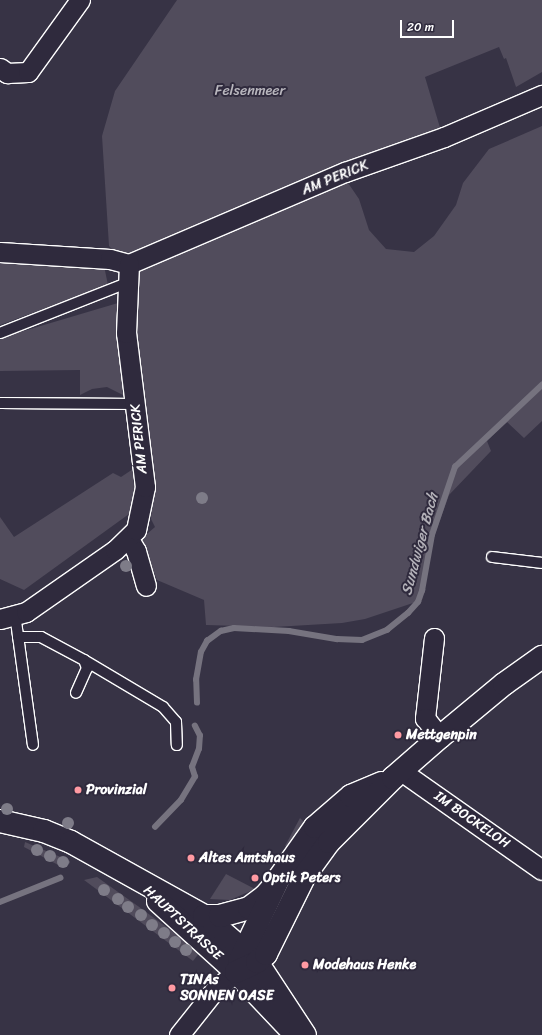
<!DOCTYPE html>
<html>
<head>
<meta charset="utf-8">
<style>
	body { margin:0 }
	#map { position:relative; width:542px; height:1035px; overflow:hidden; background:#373345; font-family:Sriracha,sans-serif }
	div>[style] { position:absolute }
	.green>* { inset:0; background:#514c5c }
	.stream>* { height:5.5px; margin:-2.75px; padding:0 2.75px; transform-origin:2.75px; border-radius:2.75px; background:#76737f }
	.roads { filter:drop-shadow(1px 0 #fff) drop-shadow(-1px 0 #fff) drop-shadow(0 1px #fff) drop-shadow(0 -1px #fff) }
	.lane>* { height:10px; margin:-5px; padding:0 5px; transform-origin:5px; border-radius:5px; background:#2f2a3d }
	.street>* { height:19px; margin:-9.5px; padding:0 9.5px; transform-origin:9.5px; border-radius:9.5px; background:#2f2a3d }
	.secondary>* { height:22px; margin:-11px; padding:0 11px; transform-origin:11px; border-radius:11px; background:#2f2a3d }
	.trees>* { width:12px; height:12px; margin:-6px; border-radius:50%; background:#7e7c88 }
	.dots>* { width:11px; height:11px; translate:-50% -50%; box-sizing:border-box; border:2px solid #2f2a3d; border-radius:50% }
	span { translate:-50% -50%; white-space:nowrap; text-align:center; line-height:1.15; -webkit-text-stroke:4px #2f2a3d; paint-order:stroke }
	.park-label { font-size:14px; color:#b9b7be }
	.street-label { font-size:14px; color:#fff }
	.poi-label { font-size:14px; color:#fff; font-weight:700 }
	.left { translate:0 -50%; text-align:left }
	.water-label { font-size:15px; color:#b4b2b9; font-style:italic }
	.scale { position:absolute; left:400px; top:20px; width:54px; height:18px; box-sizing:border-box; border:2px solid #fff; border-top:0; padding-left:5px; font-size:12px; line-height:14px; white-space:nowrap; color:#fff; -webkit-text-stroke:3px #2f2a3d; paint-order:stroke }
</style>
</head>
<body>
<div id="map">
	<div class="green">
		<div style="clip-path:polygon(177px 0,542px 0,542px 72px,516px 87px,506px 58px,504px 59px,499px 47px,425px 77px,441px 131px,150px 249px,119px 257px,109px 246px,102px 136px,115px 91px)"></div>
		<div style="clip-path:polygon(542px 126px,542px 421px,524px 438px,507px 422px,487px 441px,491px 451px,449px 495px,434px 537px,422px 600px,365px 619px,342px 623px,274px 627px,206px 625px,204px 600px,157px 580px,141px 539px,155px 527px,151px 519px,153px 487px,126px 293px,133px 267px,344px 177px,359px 199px,369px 230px,386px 249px,414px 252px,434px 236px,456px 205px,463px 183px,489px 149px)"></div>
		<div style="clip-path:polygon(0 256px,103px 261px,108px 285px,0 325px)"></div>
		<div style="clip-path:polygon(118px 303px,123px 395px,107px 387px,92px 389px,80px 395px,80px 370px,0 371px,0 338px)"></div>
		<div style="clip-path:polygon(133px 469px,134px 492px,129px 514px,24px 590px,0 579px,0 517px,14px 537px,113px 473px,121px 477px)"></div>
		<div style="clip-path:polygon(300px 818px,305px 823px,287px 847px,285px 846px)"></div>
		<div style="clip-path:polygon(25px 842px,70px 861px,70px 863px,62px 867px,24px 847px)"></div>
		<div style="clip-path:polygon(226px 874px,255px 889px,230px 900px,210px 899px)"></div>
		<div style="clip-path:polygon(97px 877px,142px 909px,200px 952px,193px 961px,84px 880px)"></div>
	</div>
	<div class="stream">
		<div style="left:197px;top:703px;width:23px;rotate:-92deg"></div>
		<div style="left:196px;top:680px;width:28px;rotate:-80deg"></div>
		<div style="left:201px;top:652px;width:13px;rotate:-61deg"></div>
		<div style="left:207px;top:641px;width:17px;rotate:-36deg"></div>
		<div style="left:221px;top:631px;width:13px;rotate:-13deg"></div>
		<div style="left:234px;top:628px;width:55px;rotate:3.1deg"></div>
		<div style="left:289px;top:631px;width:49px;rotate:9.5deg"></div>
		<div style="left:337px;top:639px;width:25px;rotate:2deg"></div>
		<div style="left:362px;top:640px;width:27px;rotate:-22deg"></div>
		<div style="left:387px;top:630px;width:27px;rotate:-39deg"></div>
		<div style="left:408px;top:613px;width:15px;rotate:-48deg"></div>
		<div style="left:418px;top:602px;width:12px;rotate:-70deg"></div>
		<div style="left:422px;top:591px;width:57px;rotate:-79.9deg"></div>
		<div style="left:432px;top:535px;width:72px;rotate:-71.3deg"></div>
		<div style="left:455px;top:467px;width:120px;rotate:-43.3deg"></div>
		<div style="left:155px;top:827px;width:37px;rotate:-46deg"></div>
		<div style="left:181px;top:800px;width:27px;rotate:-59deg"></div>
		<div style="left:195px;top:777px;width:10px;rotate:-107deg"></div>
		<div style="left:192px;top:767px;width:19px;rotate:-69deg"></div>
		<div style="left:199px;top:749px;width:13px;rotate:-86deg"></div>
		<div style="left:200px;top:736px;width:11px;rotate:-117deg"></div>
		<div style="left:0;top:902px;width:65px;rotate:-21.8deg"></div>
	</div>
	<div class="roads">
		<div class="lane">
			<div style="left:0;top:333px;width:136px;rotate:-21.5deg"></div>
			<div style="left:0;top:403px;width:136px;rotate:0.4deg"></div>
			<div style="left:492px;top:557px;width:50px;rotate:6.8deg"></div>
			<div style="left:15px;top:614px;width:132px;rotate:82.2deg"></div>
			<div style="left:18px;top:637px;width:23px"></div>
			<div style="left:41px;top:637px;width:49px;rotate:28.1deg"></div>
			<div style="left:84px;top:660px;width:9px;rotate:69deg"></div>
			<div style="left:87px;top:668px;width:27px;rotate:114deg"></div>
			<div style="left:84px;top:660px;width:92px;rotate:30.7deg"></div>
			<div style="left:163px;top:707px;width:20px;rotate:49deg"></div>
			<div style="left:176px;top:722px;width:23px;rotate:88deg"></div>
		</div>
		<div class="street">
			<div style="left:0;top:68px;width:9px;rotate:36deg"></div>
			<div style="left:7px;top:73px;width:21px;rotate:-3deg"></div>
			<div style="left:28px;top:72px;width:89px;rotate:-54.2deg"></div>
			<div style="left:0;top:252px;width:110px;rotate:3.6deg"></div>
			<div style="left:110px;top:259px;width:20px;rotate:15deg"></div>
			<div style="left:129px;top:264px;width:235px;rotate:-23.1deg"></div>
			<div style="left:345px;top:172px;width:105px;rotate:-19.5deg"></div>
			<div style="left:444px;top:137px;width:107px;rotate:-23.2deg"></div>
			<div style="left:129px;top:539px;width:14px;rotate:60deg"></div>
			<div style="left:136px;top:551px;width:36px;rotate:74deg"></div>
			<div style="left:0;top:619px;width:27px;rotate:-15deg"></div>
			<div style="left:26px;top:612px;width:108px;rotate:-34.9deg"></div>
			<div style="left:115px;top:550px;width:29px;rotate:-44deg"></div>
			<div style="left:136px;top:530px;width:44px;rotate:-78.2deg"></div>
			<div style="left:145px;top:487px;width:155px;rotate:-97deg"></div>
			<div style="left:126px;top:333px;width:69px;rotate:-87.5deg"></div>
			<div style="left:434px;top:638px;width:81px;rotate:96.4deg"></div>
			<div style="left:425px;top:718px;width:24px;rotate:52deg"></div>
			<div style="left:401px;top:771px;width:172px;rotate:35.1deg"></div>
			<div style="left:179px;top:1035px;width:56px;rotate:-51.5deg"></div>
			<div style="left:214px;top:991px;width:29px;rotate:-41deg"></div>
		</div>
		<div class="secondary">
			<div style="left:0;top:821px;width:45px;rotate:12.8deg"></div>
			<div style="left:44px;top:831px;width:29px;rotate:22deg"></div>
			<div style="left:71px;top:842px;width:152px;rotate:29.1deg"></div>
			<div style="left:204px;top:916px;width:70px;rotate:41deg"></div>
			<div style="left:257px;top:962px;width:87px;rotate:56.7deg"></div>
			<div style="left:158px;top:901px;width:105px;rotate:42.3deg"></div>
			<div style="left:236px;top:972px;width:83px;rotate:46.5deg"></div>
			<div style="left:204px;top:916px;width:16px"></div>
			<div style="left:220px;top:916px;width:30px;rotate:-15deg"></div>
			<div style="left:249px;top:908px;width:20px;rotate:-37deg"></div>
			<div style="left:265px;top:896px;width:11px;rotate:-49deg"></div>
			<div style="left:239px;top:962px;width:93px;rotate:-64.5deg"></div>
			<div style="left:279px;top:878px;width:62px;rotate:-54.8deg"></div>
			<div style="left:315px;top:827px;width:48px;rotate:-40.7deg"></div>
			<div style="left:351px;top:796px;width:33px;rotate:-23deg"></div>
			<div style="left:236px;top:972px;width:23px;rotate:-25deg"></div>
			<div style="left:257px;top:962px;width:12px;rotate:-42deg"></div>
			<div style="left:266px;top:954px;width:88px;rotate:-63.7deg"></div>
			<div style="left:305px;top:875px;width:41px;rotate:-54deg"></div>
			<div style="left:329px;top:842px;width:91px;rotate:-45deg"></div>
			<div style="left:393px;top:778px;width:62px;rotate:-41.1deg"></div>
			<div style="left:440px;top:737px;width:83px;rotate:-39.6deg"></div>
			<div style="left:504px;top:684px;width:47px;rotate:-35.4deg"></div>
		</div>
	</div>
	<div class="trees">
		<div style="left:202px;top:498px"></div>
		<div style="left:126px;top:566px"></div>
		<div style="left:7px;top:809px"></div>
		<div style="left:68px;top:823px"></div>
		<div style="left:37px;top:850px"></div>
		<div style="left:50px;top:856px"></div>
		<div style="left:63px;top:862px"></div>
		<div style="left:104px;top:890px"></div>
		<div style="left:118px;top:899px"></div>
		<div style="left:128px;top:907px"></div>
		<div style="left:141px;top:915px"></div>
		<div style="left:152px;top:925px"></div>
		<div style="left:164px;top:933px"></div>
		<div style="left:175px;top:942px"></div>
		<div style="left:186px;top:950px"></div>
	</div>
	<div class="dots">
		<div style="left:398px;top:735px;background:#ff9aa2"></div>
		<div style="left:78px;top:790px;background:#ff9aa2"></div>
		<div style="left:191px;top:858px;background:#ff9aa2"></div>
		<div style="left:255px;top:878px;background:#ff9aa2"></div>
		<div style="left:305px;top:965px;background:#ff9aa2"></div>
		<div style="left:172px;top:988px;background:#ff9aa2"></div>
	</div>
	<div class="park-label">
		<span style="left:250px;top:91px">Felsenmeer</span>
	</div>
	<div class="street-label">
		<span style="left:335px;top:178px;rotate:-22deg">AM PERICK</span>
		<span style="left:139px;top:439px;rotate:-96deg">AM PERICK</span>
		<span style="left:472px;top:820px;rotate:35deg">IM BOCKELOH</span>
		<span style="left:183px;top:923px;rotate:43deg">HAUPTSTRASSE</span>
	</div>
	<div class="poi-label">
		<span class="left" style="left:406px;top:735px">Mettgenpin</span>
		<span class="left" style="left:86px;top:790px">Provinzial</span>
		<span class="left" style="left:199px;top:858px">Altes Amtshaus</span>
		<span class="left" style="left:263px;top:878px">Optik Peters</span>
		<span class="left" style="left:313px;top:965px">Modehaus Henke</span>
		<span class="left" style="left:180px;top:988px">TINAs<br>SONNEN OASE</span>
	</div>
	<div class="water-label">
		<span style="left:420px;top:544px;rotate:-75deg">Sundwiger Bach</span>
	</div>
	<div class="scale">20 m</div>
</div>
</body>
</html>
